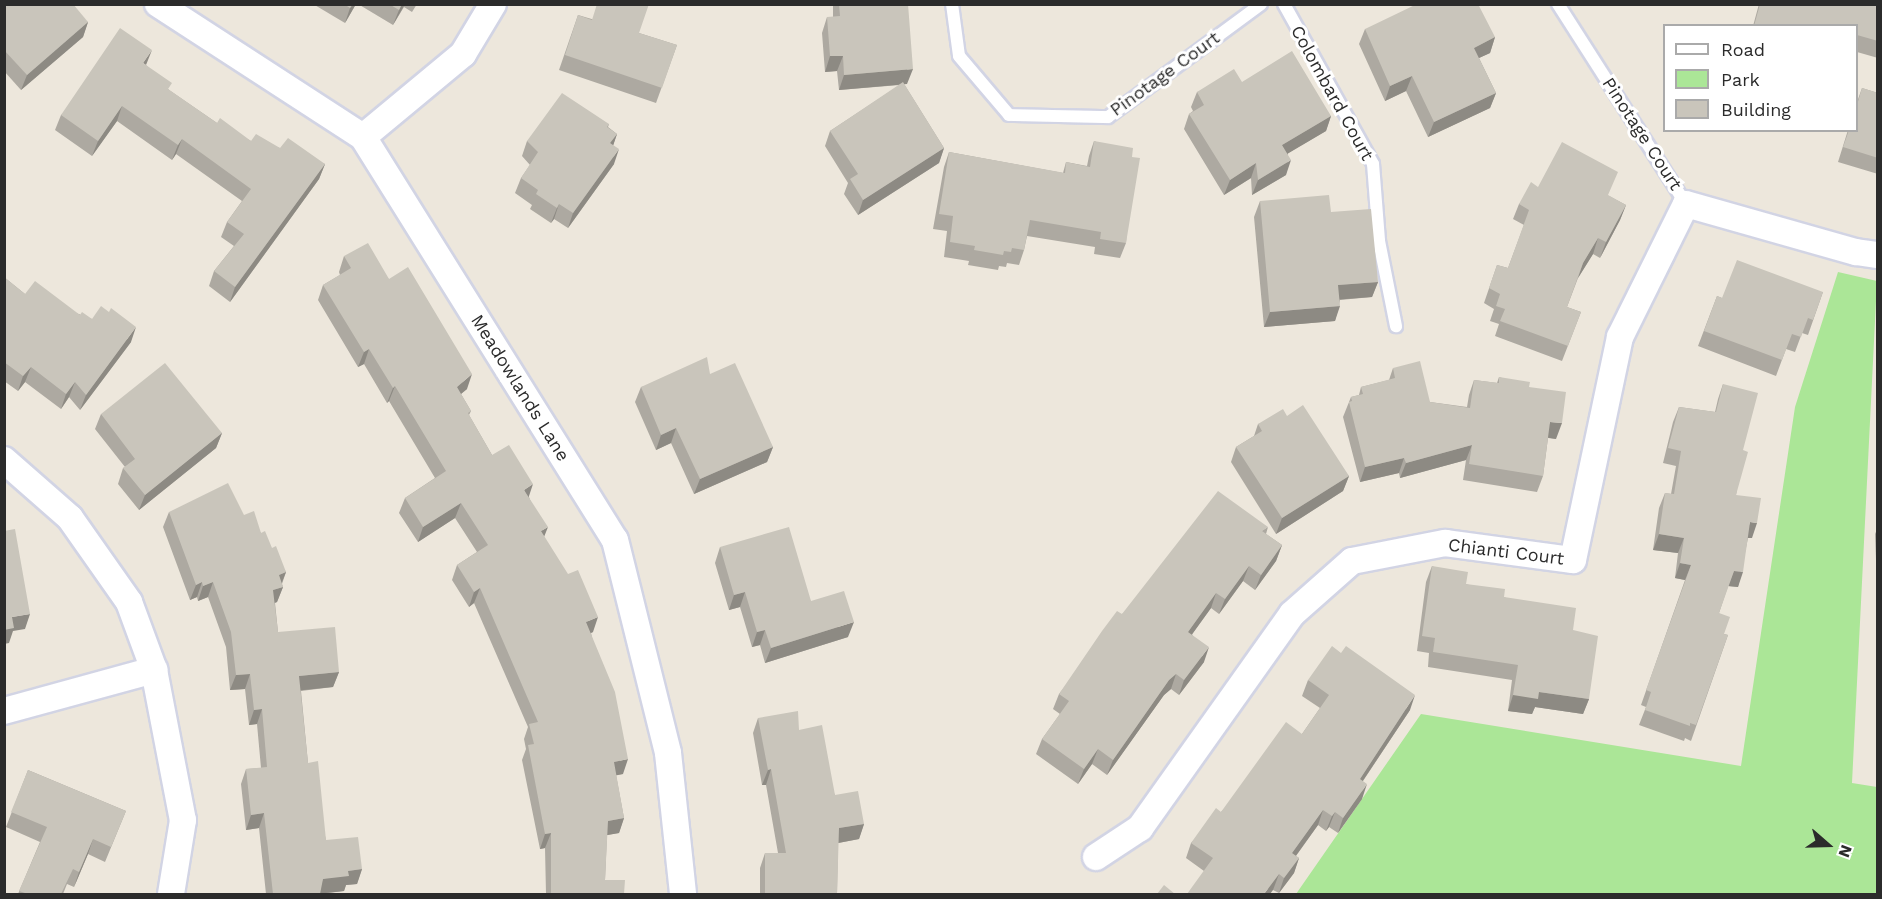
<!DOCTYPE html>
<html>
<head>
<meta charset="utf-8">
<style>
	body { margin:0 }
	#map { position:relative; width:1882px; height:899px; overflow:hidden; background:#ede7dc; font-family:"Work Sans",sans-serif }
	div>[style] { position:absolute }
	.green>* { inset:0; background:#abe697 }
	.roads { filter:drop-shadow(2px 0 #d2d4e4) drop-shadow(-2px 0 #d2d4e4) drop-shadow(0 2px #d2d4e4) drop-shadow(0 -2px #d2d4e4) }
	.lane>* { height:12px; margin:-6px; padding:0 6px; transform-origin:6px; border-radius:6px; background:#fff }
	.street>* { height:26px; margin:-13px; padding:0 13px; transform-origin:13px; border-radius:13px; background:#fff }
	.wall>* { inset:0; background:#ada9a1 }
	.shaded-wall>* { inset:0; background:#8d8a83 }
	.building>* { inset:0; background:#c9c5bb }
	span { translate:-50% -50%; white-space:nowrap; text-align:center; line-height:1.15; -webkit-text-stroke:6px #fff; paint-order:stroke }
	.street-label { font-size:18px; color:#2b2b2b }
	.frame { position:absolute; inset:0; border:6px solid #2b2b2b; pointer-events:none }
	.legend { position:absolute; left:1663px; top:24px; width:195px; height:108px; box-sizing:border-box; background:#fff; border:2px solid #aaa; margin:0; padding:8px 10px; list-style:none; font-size:18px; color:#2b2b2b }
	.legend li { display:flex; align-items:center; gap:12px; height:30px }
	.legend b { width:30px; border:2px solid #aaa }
	.north { position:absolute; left:1798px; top:815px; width:60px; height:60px; -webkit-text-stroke:4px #fff; paint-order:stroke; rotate:110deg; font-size:16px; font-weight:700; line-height:24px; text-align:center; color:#2b2b2b }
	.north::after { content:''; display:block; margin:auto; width:21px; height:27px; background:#2b2b2b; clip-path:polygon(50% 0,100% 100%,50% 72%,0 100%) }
</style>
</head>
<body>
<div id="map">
	<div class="green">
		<div style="clip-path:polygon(1838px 272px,1877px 281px,1852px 783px,1877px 787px,1877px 894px,1296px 894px,1421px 714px,1741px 766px,1795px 407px)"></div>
	</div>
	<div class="roads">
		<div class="lane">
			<div style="left:952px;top:4px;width:52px;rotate:82.3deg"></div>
			<div style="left:959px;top:56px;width:77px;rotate:49.7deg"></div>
			<div style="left:1009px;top:115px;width:99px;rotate:1.2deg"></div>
			<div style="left:1108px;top:117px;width:190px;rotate:-36.4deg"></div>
			<div style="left:1284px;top:4px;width:183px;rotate:60.9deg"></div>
			<div style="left:1373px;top:164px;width:77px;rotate:85.5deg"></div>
			<div style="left:1379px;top:241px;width:87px;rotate:78.7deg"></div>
			<div style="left:1558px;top:4px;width:237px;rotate:57.4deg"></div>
		</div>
		<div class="street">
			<div style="left:158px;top:4px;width:244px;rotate:33deg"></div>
			<div style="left:363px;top:137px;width:475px;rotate:58deg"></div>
			<div style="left:615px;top:540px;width:219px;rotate:76deg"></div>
			<div style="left:668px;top:753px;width:142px;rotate:83.9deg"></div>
			<div style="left:363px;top:137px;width:130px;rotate:-39.7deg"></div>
			<div style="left:463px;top:54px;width:58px;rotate:-59deg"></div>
			<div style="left:4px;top:460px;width:88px;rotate:41.3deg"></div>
			<div style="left:70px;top:518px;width:103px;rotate:54.9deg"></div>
			<div style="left:129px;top:602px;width:72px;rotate:69.8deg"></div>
			<div style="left:154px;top:670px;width:153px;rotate:79.1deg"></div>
			<div style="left:183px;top:820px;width:75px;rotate:99.2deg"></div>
			<div style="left:4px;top:711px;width:156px;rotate:-15.3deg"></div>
			<div style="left:1096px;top:857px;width:53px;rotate:-33.4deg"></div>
			<div style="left:1140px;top:828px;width:262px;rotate:-54.6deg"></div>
			<div style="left:1292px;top:614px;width:80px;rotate:-41.5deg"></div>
			<div style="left:1352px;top:561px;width:95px;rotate:-11deg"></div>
			<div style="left:1445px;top:543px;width:129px;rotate:7.6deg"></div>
			<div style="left:1573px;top:560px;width:228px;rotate:-78.1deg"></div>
			<div style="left:1620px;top:337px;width:148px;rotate:-63.6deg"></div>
			<div style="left:1686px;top:204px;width:177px;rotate:15.8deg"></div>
			<div style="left:1856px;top:252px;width:22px;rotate:8deg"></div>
		</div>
	</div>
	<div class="wall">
		<div style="clip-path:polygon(4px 4px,88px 22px,83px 37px,21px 90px,4px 71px)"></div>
		<div style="clip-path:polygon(313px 4px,356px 4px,345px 23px)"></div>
		<div style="clip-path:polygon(358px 4px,417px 4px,412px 12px,404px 7px,393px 25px)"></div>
		<div style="clip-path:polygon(833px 4px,908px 4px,907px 84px,904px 84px,944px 148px,939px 163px,858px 215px,844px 194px,848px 183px,825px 146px,830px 131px,900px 85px,839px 90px,837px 71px,825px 72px,822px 33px,827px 17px,833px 17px)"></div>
		<div style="clip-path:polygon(1759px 4px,1878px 4px,1878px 58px,1857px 52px,1857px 26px,1753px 26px)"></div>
		<div style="clip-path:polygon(578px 15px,639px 33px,677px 45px,656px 103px,559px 70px)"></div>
		<div style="clip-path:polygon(1365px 29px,1495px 37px,1490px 53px,1479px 58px,1496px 93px,1490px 108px,1428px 137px,1406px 91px,1385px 101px,1359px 44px)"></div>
		<div style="clip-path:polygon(146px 65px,169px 90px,217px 123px,251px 141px,280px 148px,325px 164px,319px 179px,230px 302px,209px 286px,214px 271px,234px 246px,221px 237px,227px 222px,242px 201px,176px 154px,172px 160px,117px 121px,92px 156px,55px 130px,61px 115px)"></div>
		<div style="clip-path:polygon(1242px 82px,1331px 116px,1326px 131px,1288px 153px,1286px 175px,1252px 195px,1251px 178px,1224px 195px,1184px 129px,1189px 114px,1193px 111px,1191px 107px,1197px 92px)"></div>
		<div style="clip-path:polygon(1862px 88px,1878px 93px,1878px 174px,1838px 162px,1848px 130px,1857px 130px,1857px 102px)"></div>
		<div style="clip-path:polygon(609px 124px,608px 127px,617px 134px,613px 145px,614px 164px,568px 228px,554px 219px,551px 223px,530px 209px,532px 205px,515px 193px,521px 178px,530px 165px,522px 156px,527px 141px)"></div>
		<div style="clip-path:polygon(1094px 141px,1132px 157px,1126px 243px,1120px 258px,1094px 254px,1095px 247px,1027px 236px,1024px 250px,1019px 265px,1007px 263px,1006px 267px,999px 266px,998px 270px,968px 265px,969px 261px,944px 257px,947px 231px,933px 229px,944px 167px,949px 152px,1063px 173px,1066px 162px,1087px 166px,1089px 156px)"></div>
		<div style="clip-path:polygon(1538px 187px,1609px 196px,1626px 205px,1620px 220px,1600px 258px,1593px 254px,1578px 278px,1567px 307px,1581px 312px,1562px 361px,1495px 336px,1499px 324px,1490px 321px,1494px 309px,1484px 303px,1497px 265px,1508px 268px,1524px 225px,1513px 219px,1519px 204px)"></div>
		<div style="clip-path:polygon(1260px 201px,1331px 212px,1378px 282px,1372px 297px,1340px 300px,1335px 321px,1264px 327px,1254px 217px)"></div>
		<div style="clip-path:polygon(344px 256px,389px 279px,467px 389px,461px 394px,471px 411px,469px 415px,492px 455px,529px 497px,544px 537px,593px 632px,591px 633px,623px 774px,616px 775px,624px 818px,619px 833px,607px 835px,605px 880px,624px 894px,546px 894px,545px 848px,540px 849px,522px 760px,526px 749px,524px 739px,528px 727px,474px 603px,469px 607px,452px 580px,457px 565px,477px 552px,455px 518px,418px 542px,399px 513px,405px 498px,435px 478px,389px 401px,387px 403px,364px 364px,358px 367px,318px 300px,323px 285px,340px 275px,339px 272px)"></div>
		<div style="clip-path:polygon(4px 277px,25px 294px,92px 319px,131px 342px,80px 410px,69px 397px,61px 409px,25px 382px,18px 391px,4px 381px)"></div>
		<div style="clip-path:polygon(1823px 292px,1808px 335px,1802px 333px,1795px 352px,1786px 349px,1776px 376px,1698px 346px,1717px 296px,1722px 298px)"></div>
		<div style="clip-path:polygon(1393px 368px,1430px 402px,1467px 407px,1469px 395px,1474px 380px,1497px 383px,1499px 377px,1529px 387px,1556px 439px,1548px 438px,1543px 476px,1537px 492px,1463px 480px,1466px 460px,1400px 478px,1399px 473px,1360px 482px,1343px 417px,1351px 397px,1359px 395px,1361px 387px,1389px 380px)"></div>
		<div style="clip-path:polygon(710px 374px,773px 447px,767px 462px,694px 494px,671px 443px,656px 450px,635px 402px,641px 387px)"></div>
		<div style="clip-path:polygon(1723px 384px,1743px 450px,1736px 495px,1752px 538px,1748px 538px,1738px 587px,1728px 586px,1719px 613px,1724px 634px,1728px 635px,1691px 741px,1685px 738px,1684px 741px,1639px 725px,1646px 707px,1641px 705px,1685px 580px,1675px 578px,1678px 553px,1653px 550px,1659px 508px,1665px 493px,1671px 494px,1676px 466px,1663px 463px,1673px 422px,1679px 407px,1715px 412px,1718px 399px)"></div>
		<div style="clip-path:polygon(101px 414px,222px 433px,216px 448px,139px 510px,118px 484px,123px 468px,125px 467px,95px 429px)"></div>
		<div style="clip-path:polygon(1287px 416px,1349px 476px,1343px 491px,1276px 534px,1231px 462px,1236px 447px,1254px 436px,1258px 424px)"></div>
		<div style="clip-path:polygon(169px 512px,244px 515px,261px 533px,286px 572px,282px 584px,283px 587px,277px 602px,275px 603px,278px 632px,339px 672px,333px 687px,301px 691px,308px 763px,326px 840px,362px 869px,357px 884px,346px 885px,344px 891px,320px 894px,266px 894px,259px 828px,246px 830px,241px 784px,246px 769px,261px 768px,257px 724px,249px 725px,245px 689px,230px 690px,226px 647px,208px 597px,198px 601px,197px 597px,190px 600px,163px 527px)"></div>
		<div style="clip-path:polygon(1268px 527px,1266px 534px,1282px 545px,1276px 561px,1255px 590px,1243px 581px,1219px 614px,1211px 608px,1192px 634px,1204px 662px,1179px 695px,1171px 689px,1164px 695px,1107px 775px,1092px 764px,1078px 784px,1036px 754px,1042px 739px,1060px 714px,1053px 709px,1059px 694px,1122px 614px)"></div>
		<div style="clip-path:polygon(1878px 527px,1878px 560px,1876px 560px,1875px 534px)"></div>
		<div style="clip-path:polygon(720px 547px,811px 601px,848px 637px,765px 663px,760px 645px,752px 647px,740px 607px,729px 610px,715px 563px)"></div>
		<div style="clip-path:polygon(1432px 566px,1466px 584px,1504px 597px,1573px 630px,1589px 699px,1583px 714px,1535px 707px,1532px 714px,1508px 711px,1512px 680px,1428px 667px,1429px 653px,1417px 651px,1426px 582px)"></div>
		<div style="clip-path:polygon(1308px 680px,1410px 710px,1363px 781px,1362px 799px,1338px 833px,1329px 827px,1326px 831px,1318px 825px,1296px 856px,1299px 858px,1294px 873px,1279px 893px,1273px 890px,1204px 871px,1186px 858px,1191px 843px,1221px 812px,1302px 734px,1320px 708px,1302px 696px)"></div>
		<div style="clip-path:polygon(758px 718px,799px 730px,835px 795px,864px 824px,859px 839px,838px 843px,837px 894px,760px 894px,760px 868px,765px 853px,778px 853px,766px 785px,762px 785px,753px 733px)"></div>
		<div style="clip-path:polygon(28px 770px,126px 811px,105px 862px,88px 854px,74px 887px,67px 884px,63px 894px,18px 894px,40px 842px,6px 827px)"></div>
	</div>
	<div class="shaded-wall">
		<div style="clip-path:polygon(353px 4px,356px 4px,345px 23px,350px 8px)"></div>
		<div style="clip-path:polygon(402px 4px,405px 4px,393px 25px,399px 10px)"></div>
		<div style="clip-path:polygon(88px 22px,83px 37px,21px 90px,27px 75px)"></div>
		<div style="clip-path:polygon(1495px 37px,1490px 53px,1468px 63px,1474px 48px)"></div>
		<div style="clip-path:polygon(152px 50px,146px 65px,143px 63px)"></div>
		<div style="clip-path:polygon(830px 56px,843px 56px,837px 71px,825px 72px)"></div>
		<div style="clip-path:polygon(913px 69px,907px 84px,839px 90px,844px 75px)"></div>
		<div style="clip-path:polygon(1412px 76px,1406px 91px,1385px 101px,1390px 86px)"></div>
		<div style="clip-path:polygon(1496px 93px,1490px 108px,1428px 137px,1434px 122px)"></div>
		<div style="clip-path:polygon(122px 106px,117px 121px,92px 156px,98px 141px)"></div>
		<div style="clip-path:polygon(1331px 116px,1326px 131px,1277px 160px,1282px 145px)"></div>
		<div style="clip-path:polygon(617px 134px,612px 149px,610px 143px)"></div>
		<div style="clip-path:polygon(182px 139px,176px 154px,172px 160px,178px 145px)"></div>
		<div style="clip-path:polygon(944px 148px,939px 163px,858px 215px,863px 200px)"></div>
		<div style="clip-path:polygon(619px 149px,614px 164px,568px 228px,573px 213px)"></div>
		<div style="clip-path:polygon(1291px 160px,1286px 175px,1252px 195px,1258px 180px)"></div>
		<div style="clip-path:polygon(1256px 163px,1251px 178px,1224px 195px,1230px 180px)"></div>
		<div style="clip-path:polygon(325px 164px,319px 179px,230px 302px,235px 287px)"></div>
		<div style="clip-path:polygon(559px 204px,554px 219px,551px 223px,557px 208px)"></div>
		<div style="clip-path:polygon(1626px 205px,1620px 220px,1600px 258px,1606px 242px)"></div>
		<div style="clip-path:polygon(1598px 238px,1593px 254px,1578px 278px,1583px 263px)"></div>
		<div style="clip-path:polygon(1378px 282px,1372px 297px,1333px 300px,1338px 285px)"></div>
		<div style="clip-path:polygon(1340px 306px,1335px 321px,1264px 327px,1270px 312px)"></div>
		<div style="clip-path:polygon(136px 327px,131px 342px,80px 410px,86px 395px)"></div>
		<div style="clip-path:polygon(369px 349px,364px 364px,358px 367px,364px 352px)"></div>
		<div style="clip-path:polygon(31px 367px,25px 382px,18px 391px,23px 376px)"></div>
		<div style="clip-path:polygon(472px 374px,467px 389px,451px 402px,457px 387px)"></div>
		<div style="clip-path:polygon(75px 382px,69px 397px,61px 409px,66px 394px)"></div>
		<div style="clip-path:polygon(395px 386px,389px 401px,387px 403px,393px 388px)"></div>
		<div style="clip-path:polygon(1550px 422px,1562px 423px,1556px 439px,1544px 437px)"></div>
		<div style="clip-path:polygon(676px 428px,671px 443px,656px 450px,661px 435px)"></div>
		<div style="clip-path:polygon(222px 433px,216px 448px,139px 510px,145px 495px)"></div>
		<div style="clip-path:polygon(1472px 445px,1466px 460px,1400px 478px,1406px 463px)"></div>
		<div style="clip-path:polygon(773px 447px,767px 462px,694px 494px,700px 479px)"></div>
		<div style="clip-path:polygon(1404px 458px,1399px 473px,1360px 482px,1365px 467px)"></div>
		<div style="clip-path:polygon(1349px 476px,1343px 491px,1276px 534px,1282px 518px)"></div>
		<div style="clip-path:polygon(533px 484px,528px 499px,524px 490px)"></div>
		<div style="clip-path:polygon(461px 503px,455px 518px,418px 542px,423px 527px)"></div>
		<div style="clip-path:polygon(1750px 522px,1757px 523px,1752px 538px,1745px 538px)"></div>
		<div style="clip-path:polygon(548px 527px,542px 542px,541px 531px)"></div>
		<div style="clip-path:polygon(1659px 534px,1684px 538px,1678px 553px,1653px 550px)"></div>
		<div style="clip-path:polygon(1282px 545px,1276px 561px,1255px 590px,1261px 575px)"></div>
		<div style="clip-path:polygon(1680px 563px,1691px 565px,1685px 580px,1675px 578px)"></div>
		<div style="clip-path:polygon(1249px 566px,1243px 581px,1219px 614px,1225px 599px)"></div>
		<div style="clip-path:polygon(1734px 571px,1743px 572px,1738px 587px,1728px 586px)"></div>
		<div style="clip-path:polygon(286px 572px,280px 587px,279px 575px)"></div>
		<div style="clip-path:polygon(202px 582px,197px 597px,190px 600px,196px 585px)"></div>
		<div style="clip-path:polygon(213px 582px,208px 597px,198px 601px,203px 586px)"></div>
		<div style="clip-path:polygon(283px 587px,277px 602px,268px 605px,273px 590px)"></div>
		<div style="clip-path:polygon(480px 588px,474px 603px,469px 607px,474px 592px)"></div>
		<div style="clip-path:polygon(745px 592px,740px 607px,729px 610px,734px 595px)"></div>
		<div style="clip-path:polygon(1216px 593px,1211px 608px,1183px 647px,1188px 632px)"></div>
		<div style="clip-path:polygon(30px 614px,25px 629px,13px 631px,9px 643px,4px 644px,4px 630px,12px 617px)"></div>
		<div style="clip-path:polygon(598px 617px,593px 632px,581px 637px,586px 622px)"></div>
		<div style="clip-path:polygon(854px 622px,848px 637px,765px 663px,771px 648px)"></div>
		<div style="clip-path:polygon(765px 630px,760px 645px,752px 647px,757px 632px)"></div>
		<div style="clip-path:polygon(1209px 647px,1204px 662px,1179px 695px,1184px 680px)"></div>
		<div style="clip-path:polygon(339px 672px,333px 687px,294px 691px,299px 676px)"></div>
		<div style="clip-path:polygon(250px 674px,245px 689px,230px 690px,236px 675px)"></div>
		<div style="clip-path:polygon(1176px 674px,1171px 689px,1164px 695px,1107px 775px,1113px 760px,1169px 680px)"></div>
		<div style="clip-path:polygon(1539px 692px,1589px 699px,1583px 714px,1535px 707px,1532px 714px,1508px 711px,1513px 695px)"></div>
		<div style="clip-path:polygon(1415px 695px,1410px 710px,1354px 794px,1360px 779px)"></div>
		<div style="clip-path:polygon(262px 709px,257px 724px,249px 725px,254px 710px)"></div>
		<div style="clip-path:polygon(1098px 749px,1092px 764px,1078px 784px,1084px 769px)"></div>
		<div style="clip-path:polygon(628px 759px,623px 774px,608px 777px,614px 762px)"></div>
		<div style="clip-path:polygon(771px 769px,766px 785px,762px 785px,768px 770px)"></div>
		<div style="clip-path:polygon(1367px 784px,1362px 799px,1338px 833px,1343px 818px)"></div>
		<div style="clip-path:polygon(1323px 810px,1318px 825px,1287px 868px,1292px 853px)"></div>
		<div style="clip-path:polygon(1335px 812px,1329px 827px,1326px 831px,1332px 816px)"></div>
		<div style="clip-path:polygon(264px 813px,259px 828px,246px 830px,251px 815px)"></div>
		<div style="clip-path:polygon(624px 818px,619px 833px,602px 836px,608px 821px)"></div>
		<div style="clip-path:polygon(864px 824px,859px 839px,833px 844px,839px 828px)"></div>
		<div style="clip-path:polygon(551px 833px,545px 848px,540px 849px,545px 834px)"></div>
		<div style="clip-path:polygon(93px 839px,88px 854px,74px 887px,79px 872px)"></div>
		<div style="clip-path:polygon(1299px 858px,1294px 873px,1279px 893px,1284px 878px)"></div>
		<div style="clip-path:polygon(362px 869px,357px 884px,346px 885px,344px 891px,317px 894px,323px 879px,348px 871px)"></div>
		<div style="clip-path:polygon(1279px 874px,1273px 890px,1270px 894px,1264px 894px)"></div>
	</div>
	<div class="building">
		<div style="clip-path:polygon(4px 4px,73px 4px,88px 22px,27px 75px,4px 50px)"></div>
		<div style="clip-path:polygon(344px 4px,353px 4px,350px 8px)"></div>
		<div style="clip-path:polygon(389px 4px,402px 4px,399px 10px)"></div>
		<div style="clip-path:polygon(597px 4px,649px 4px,639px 33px,677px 45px,662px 88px,565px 55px,578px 15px,592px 20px)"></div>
		<div style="clip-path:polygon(839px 4px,908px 4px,913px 69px,844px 75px,843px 56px,830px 56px,827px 17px,840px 16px)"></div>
		<div style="clip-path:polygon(1417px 4px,1478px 4px,1495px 37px,1474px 48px,1496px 93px,1434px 122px,1412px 76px,1390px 86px,1365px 29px)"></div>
		<div style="clip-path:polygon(1760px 4px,1878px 4px,1878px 41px,1857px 35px,1857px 26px,1754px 26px)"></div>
		<div style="clip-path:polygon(120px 28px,152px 50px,143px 63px,172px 83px,168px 89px,217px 123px,220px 118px,251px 141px,256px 134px,280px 148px,288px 138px,325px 164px,235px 287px,214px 271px,244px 234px,227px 222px,251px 189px,182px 139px,178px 145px,122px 106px,98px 141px,61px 115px)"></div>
		<div style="clip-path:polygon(1292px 51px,1331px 116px,1282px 145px,1291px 160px,1258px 180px,1256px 163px,1230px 180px,1189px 114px,1204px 105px,1197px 92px,1234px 69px,1242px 82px)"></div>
		<div style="clip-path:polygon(903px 82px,944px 148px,863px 200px,850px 179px,858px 174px,830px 131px)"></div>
		<div style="clip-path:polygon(1862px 88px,1878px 93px,1878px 158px,1843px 147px,1849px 130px,1857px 130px,1857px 105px)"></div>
		<div style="clip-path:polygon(562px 93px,609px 124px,607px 127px,617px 134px,610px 143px,619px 149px,573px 213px,559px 204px,557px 208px,536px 194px,538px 190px,521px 178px,538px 152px,527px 141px)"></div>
		<div style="clip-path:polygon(1094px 141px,1133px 148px,1132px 157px,1140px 158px,1126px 243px,1100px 239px,1101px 232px,1030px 220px,1024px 250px,1012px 248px,1011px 252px,1004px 251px,1003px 255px,974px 250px,975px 246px,950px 242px,953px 216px,939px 214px,949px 152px,1065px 173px,1066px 162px,1090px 167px)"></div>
		<div style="clip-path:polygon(1562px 142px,1618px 172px,1608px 195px,1626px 205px,1606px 242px,1598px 238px,1583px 263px,1567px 307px,1581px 312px,1568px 346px,1500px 321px,1505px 309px,1496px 306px,1500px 294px,1489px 288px,1497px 265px,1508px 268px,1529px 210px,1519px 204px,1531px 182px,1538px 187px)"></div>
		<div style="clip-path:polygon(1329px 195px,1331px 212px,1371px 209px,1378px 282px,1338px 285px,1340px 306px,1270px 312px,1260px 201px)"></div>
		<div style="clip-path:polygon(368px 243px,389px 279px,408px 267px,472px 374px,457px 387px,471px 411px,468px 413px,492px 455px,509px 445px,533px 484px,524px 490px,548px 527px,541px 531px,568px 574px,578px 570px,598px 617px,586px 622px,615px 692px,628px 759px,614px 762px,624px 818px,608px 821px,605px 880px,625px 880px,624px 894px,551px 894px,551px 833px,545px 834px,528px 745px,534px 744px,529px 724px,538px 722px,480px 588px,474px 592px,457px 565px,488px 545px,461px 503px,423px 527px,405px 498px,446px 471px,395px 386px,393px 388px,369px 349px,364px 352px,323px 285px,351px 268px,344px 256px)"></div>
		<div style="clip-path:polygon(1737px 260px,1823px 292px,1813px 320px,1808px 318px,1801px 337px,1792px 334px,1782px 360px,1704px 331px,1717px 296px,1722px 298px)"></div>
		<div style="clip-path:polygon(4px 277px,25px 294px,35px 281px,80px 315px,82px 312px,92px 319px,101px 306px,109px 312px,111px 308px,136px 327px,86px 395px,75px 382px,66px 394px,31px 367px,23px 376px,4px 362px)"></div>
		<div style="clip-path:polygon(707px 357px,710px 374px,735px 363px,773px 447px,700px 479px,676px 428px,661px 435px,641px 387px)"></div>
		<div style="clip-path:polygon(1420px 361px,1430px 402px,1470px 408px,1474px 380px,1499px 383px,1499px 377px,1530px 382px,1529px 387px,1566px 392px,1562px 423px,1550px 422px,1543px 476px,1469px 464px,1472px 445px,1406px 463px,1404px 458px,1365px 467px,1349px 402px,1352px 401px,1351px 397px,1363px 394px,1361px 387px,1395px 378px,1393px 368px)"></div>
		<div style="clip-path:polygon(165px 363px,222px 433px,145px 495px,123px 468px,135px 459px,101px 414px)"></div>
		<div style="clip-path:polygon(1723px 384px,1758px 393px,1743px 450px,1748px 452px,1736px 495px,1761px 498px,1757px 523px,1750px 522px,1743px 572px,1734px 571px,1719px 613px,1730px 617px,1724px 634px,1728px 635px,1696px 725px,1690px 723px,1690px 726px,1645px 710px,1651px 692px,1646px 690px,1691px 565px,1680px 563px,1684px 538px,1659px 534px,1665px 493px,1674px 494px,1681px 451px,1668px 448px,1679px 407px,1716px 412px)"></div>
		<div style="clip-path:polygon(1303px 405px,1349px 476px,1282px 518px,1236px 447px,1262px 431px,1258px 424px,1283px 409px,1287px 416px)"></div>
		<div style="clip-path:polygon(228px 483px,244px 515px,254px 511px,261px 533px,265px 531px,272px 548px,276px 546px,286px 572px,279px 575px,283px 587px,273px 590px,278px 632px,335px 627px,339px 672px,299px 676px,308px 763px,318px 761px,326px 840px,358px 837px,362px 869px,348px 871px,349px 876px,323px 879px,320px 894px,273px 894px,264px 813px,251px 815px,246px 769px,267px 767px,262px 709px,254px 710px,250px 674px,236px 675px,231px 632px,213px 582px,203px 586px,202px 582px,196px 585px,169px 512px)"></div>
		<div style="clip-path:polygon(1218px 491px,1268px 527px,1262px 531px,1282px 545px,1261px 575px,1249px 566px,1225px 599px,1216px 593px,1188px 632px,1209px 647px,1184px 680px,1176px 674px,1169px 680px,1113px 760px,1098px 749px,1084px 769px,1042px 739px,1069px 701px,1059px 694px,1102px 631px,1117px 611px,1122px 614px)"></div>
		<div style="clip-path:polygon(789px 527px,811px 601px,844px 591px,854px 622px,771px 648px,765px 630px,757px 632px,745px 592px,734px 595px,720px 547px)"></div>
		<div style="clip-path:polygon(15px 529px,30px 614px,12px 617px,14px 628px,4px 630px,4px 531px)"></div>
		<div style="clip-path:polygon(1432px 566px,1468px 572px,1466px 584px,1505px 589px,1504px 597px,1576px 608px,1573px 630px,1598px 636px,1589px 699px,1539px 692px,1538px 699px,1513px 695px,1518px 665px,1433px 652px,1435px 638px,1422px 636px)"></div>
		<div style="clip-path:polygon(1332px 646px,1341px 653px,1346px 646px,1415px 695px,1360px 779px,1367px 784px,1343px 818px,1335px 812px,1332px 816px,1323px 810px,1292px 853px,1299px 858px,1284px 878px,1279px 874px,1264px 894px,1187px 894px,1213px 858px,1191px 843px,1216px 808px,1221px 812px,1286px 722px,1302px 734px,1329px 695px,1308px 680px)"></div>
		<div style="clip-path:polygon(798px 711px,799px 730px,822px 725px,835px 795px,858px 791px,864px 824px,839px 828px,837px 894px,765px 894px,765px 853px,786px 853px,771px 769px,768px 770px,758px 718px)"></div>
		<div style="clip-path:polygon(28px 770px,126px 811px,111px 847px,93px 839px,79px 872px,73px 869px,61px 894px,28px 894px,19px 891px,47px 827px,11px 812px)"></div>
		<div style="clip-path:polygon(1164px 885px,1175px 894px,1157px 894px)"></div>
	</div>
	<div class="street-label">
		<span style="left:1165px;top:74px;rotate:-36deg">Pinotage Court</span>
		<span style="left:1332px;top:93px;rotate:61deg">Colombard Court</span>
		<span style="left:1642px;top:134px;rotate:57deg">Pinotage Court</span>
		<span style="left:520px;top:388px;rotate:58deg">Meadowlands Lane</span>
		<span style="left:1506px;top:552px;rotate:7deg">Chianti Court</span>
	</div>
	<div class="frame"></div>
	<ul class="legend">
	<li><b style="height:8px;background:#fff"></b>Road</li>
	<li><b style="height:16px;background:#abe697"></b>Park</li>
	<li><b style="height:16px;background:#c9c5bb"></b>Building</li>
	</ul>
	<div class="north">N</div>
</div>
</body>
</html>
